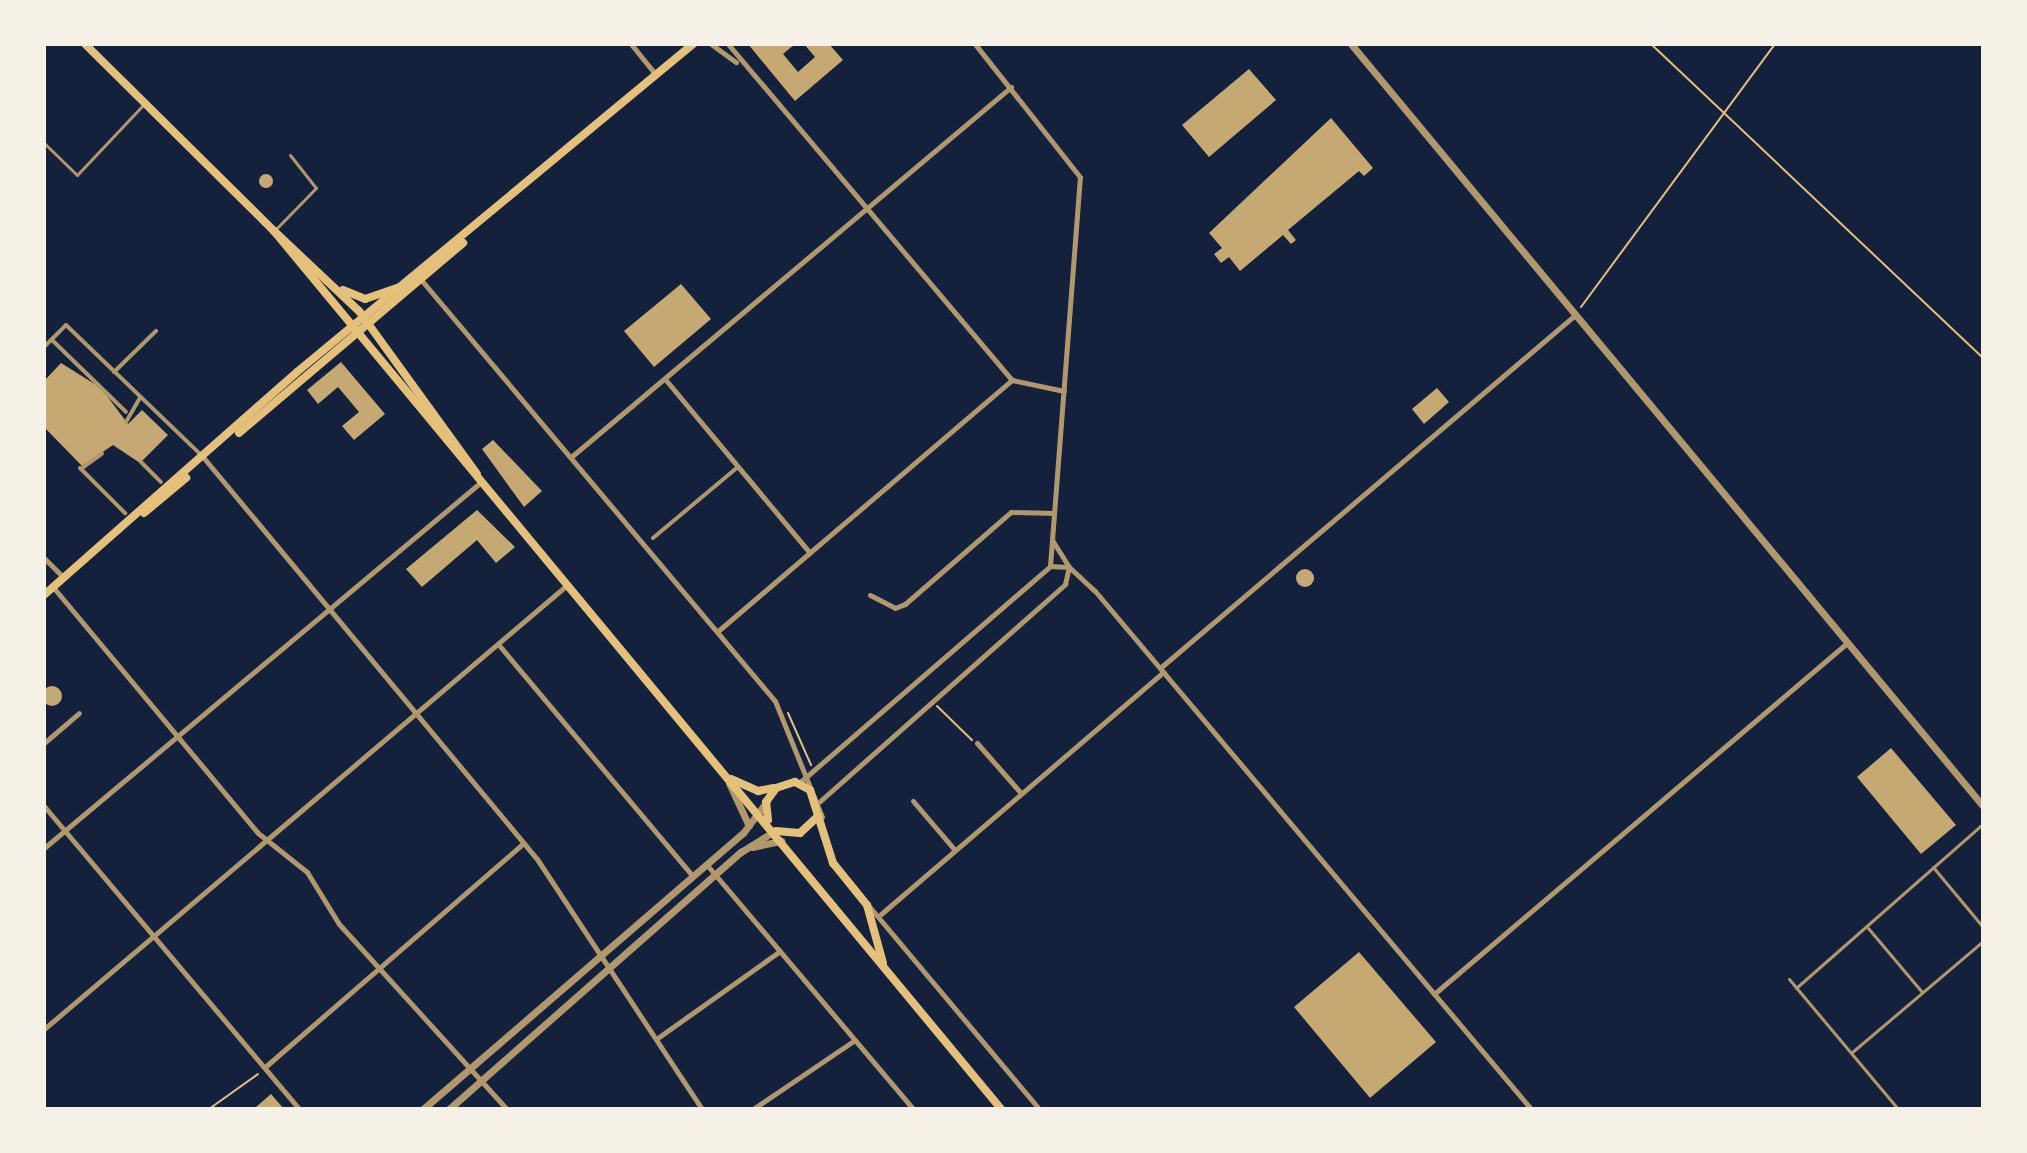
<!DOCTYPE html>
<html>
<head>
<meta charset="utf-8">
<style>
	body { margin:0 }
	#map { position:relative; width:2027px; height:1153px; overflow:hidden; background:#14213d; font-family:"IBM Plex Serif",serif }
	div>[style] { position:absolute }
	.building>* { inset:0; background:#c6a872 }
	.round { border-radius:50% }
	.path>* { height:2px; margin:-1px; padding:0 1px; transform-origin:1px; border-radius:1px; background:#e5c07b }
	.service>* { height:3px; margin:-1.5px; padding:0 1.5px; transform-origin:1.5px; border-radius:1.5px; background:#b1986c }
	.pedestrian>* { height:4px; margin:-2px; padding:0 2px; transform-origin:2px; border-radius:2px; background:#b1986c }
	.minor>* { height:5px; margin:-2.5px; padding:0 2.5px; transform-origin:2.5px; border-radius:2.5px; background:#b1986c }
	.tertiary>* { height:7px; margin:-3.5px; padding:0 3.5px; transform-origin:3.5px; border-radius:3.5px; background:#b1986c }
	.secondary>* { height:8px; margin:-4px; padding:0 4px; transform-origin:4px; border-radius:4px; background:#e5c07b }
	span { translate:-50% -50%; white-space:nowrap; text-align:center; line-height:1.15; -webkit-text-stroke:8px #f6f1e7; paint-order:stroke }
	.frame { position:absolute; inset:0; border:46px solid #f6f1e7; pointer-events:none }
</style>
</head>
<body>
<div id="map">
	<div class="building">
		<div style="clip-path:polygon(748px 44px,795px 44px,783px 54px,798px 72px,815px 57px,804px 44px,829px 44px,843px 60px,795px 101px)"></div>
		<div style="clip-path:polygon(1249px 69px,1276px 100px,1209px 157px,1182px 125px)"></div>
		<div style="clip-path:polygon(1331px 118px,1373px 168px,1364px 176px,1359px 171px,1288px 230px,1296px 240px,1291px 244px,1283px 235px,1240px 271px,1229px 257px,1221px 263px,1214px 254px,1222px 248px,1209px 233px)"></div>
		<div class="round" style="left:259px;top:174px;width:14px;height:14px"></div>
		<div style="clip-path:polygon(681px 284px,711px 319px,654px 367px,624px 331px)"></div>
		<div style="clip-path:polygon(341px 362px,385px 414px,354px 440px,342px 426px,359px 412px,338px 387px,318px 404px,307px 390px)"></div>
		<div style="clip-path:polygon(61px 363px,101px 388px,128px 424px,142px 410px,168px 435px,140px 463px,113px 445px,82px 466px,44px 427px,44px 381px)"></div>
		<div style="clip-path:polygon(1437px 388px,1449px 402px,1424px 424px,1412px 409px)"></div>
		<div style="clip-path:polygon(493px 440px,542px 491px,524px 507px,482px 449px)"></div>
		<div style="clip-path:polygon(477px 510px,515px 547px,496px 563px,477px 540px,422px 587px,406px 569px)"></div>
		<div class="round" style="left:1296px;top:569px;width:18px;height:18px"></div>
		<div class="round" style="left:42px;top:686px;width:20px;height:20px"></div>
		<div style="clip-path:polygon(1891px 748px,1956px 825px,1921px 854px,1857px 777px)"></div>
		<div style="clip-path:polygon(1359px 952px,1436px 1042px,1370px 1098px,1294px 1007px)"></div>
		<div style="clip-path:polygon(271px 1094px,284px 1109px,258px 1109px,256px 1107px)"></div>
	</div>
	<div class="path">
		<div style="left:1651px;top:44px;width:457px;rotate:43.4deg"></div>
		<div style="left:1581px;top:307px;width:327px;rotate:-53.6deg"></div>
		<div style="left:937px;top:706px;width:49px;rotate:44.2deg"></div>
		<div style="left:788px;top:713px;width:57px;rotate:66.1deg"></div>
		<div style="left:209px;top:1109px;width:60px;rotate:-35.5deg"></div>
	</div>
	<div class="service">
		<div style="left:44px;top:143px;width:46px;rotate:44.1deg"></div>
		<div style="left:77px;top:175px;width:98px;rotate:-46.7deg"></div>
		<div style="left:274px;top:231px;width:60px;rotate:-45.7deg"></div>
		<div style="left:316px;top:188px;width:42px;rotate:-128.2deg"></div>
		<div style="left:1933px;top:867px;width:78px;rotate:50.2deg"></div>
		<div style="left:1868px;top:928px;width:84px;rotate:49.8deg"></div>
		<div style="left:1789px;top:979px;width:170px;rotate:50deg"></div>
		<div style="left:1796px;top:988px;width:249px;rotate:-41.3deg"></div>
		<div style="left:1851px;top:1053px;width:173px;rotate:-40.3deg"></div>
	</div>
	<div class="pedestrian">
		<div style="left:52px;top:340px;width:103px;rotate:44.2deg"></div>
		<div style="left:44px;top:347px;width:31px;rotate:-45deg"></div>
		<div style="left:66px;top:325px;width:187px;rotate:43.9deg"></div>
		<div style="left:114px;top:372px;width:59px;rotate:-44.3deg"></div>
		<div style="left:126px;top:422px;width:28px;rotate:-60deg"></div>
		<div style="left:141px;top:462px;width:28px;rotate:45deg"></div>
		<div style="left:80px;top:468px;width:64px;rotate:45deg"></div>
		<div style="left:81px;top:469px;width:26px;rotate:-36deg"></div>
		<div style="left:653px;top:538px;width:111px;rotate:-39.9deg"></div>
	</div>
	<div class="minor">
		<div style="left:631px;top:44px;width:40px;rotate:51deg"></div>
		<div style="left:711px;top:44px;width:31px;rotate:36deg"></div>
		<div style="left:728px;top:44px;width:440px;rotate:49.8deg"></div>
		<div style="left:1012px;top:380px;width:53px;rotate:11.9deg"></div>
		<div style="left:423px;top:282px;width:547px;rotate:49.97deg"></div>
		<div style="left:775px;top:701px;width:125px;rotate:67.9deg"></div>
		<div style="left:665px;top:379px;width:226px;rotate:50.2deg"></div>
		<div style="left:203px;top:457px;width:523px;rotate:50.28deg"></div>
		<div style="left:537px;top:859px;width:300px;rotate:56.6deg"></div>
		<div style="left:571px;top:457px;width:575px;rotate:-40.06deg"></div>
		<div style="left:44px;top:558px;width:27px;rotate:45deg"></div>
		<div style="left:1050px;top:566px;width:19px;rotate:3deg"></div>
		<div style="left:1069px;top:567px;width:35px;rotate:43deg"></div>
		<div style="left:1095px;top:591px;width:677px;rotate:49.91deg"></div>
		<div style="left:53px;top:587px;width:320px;rotate:50.2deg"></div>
		<div style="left:258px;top:833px;width:63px;rotate:38.5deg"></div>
		<div style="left:307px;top:872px;width:61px;rotate:58.4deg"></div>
		<div style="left:339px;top:924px;width:250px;rotate:47.8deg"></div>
		<div style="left:870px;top:595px;width:28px;rotate:27deg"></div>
		<div style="left:895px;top:608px;width:11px;rotate:-22deg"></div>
		<div style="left:905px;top:604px;width:140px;rotate:-41deg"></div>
		<div style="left:1011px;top:512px;width:43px;rotate:1.3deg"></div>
		<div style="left:718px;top:631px;width:387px;rotate:-40.5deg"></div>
		<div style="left:498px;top:644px;width:303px;rotate:50deg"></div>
		<div style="left:1160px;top:668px;width:545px;rotate:-40.38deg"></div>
		<div style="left:44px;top:743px;width:46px;rotate:-40.6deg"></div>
		<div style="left:977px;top:743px;width:65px;rotate:48.7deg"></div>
		<div style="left:799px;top:783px;width:332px;rotate:-40.8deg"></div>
		<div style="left:1050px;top:566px;width:390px;rotate:-85.6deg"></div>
		<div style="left:1080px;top:177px;width:169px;rotate:-128.3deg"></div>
		<div style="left:913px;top:801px;width:63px;rotate:49.5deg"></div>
		<div style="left:819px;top:802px;width:329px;rotate:-41.5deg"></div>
		<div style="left:1065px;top:584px;width:17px;rotate:-77deg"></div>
		<div style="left:1069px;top:567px;width:31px;rotate:-122deg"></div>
		<div style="left:44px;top:806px;width:396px;rotate:49.9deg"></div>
		<div style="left:44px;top:848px;width:570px;rotate:-39.95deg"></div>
		<div style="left:707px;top:865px;width:319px;rotate:49.8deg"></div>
		<div style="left:868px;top:905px;width:266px;rotate:50deg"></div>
		<div style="left:881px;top:914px;width:372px;rotate:-40.6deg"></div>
		<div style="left:1434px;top:994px;width:542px;rotate:-40.36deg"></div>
		<div style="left:44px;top:1029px;width:686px;rotate:-40.33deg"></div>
		<div style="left:659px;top:1037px;width:148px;rotate:-35.4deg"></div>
		<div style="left:265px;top:1067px;width:342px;rotate:-40.9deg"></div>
		<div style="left:753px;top:1109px;width:123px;rotate:-34.1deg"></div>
	</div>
	<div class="tertiary">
		<div style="left:1351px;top:44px;width:990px;rotate:50.33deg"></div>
		<div style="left:729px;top:783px;width:47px;rotate:65.1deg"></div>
		<div style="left:752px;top:847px;width:30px;rotate:-12deg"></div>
		<div style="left:423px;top:1109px;width:423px;rotate:-40.8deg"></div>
		<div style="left:743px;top:833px;width:39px;rotate:-53deg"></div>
		<div style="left:449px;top:1109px;width:389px;rotate:-41.4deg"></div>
		<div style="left:741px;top:852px;width:39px;rotate:-32deg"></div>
	</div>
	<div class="secondary">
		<div style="left:85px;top:44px;width:266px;rotate:44.7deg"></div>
		<div style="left:274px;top:231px;width:1140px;rotate:50.37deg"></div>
		<div style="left:274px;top:231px;width:117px;rotate:43.3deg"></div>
		<div style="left:359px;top:311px;width:201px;rotate:54.1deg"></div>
		<div style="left:343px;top:290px;width:24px;rotate:22deg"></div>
		<div style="left:365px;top:299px;width:39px;rotate:-19deg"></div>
		<div style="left:239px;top:433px;width:294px;rotate:-40.3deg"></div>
		<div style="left:144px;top:513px;width:55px;rotate:-39.8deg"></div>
		<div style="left:44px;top:595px;width:337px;rotate:-41.4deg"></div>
		<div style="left:297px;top:372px;width:514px;rotate:-39.63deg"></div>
		<div style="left:731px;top:779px;width:30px;rotate:24deg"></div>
		<div style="left:758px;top:791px;width:16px;rotate:-11deg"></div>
		<div style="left:768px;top:820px;width:18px;rotate:-96deg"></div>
		<div style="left:766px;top:802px;width:17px;rotate:-54deg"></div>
		<div style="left:776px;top:788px;width:20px;rotate:-18deg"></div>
		<div style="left:795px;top:782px;width:17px;rotate:28deg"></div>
		<div style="left:810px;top:790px;width:77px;rotate:72.5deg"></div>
		<div style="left:833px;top:863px;width:54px;rotate:51deg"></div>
		<div style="left:867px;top:905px;width:60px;rotate:74.6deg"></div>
		<div style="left:776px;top:831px;width:24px;rotate:5deg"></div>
		<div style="left:800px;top:833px;width:25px;rotate:-43deg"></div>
	</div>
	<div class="frame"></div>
</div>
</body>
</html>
